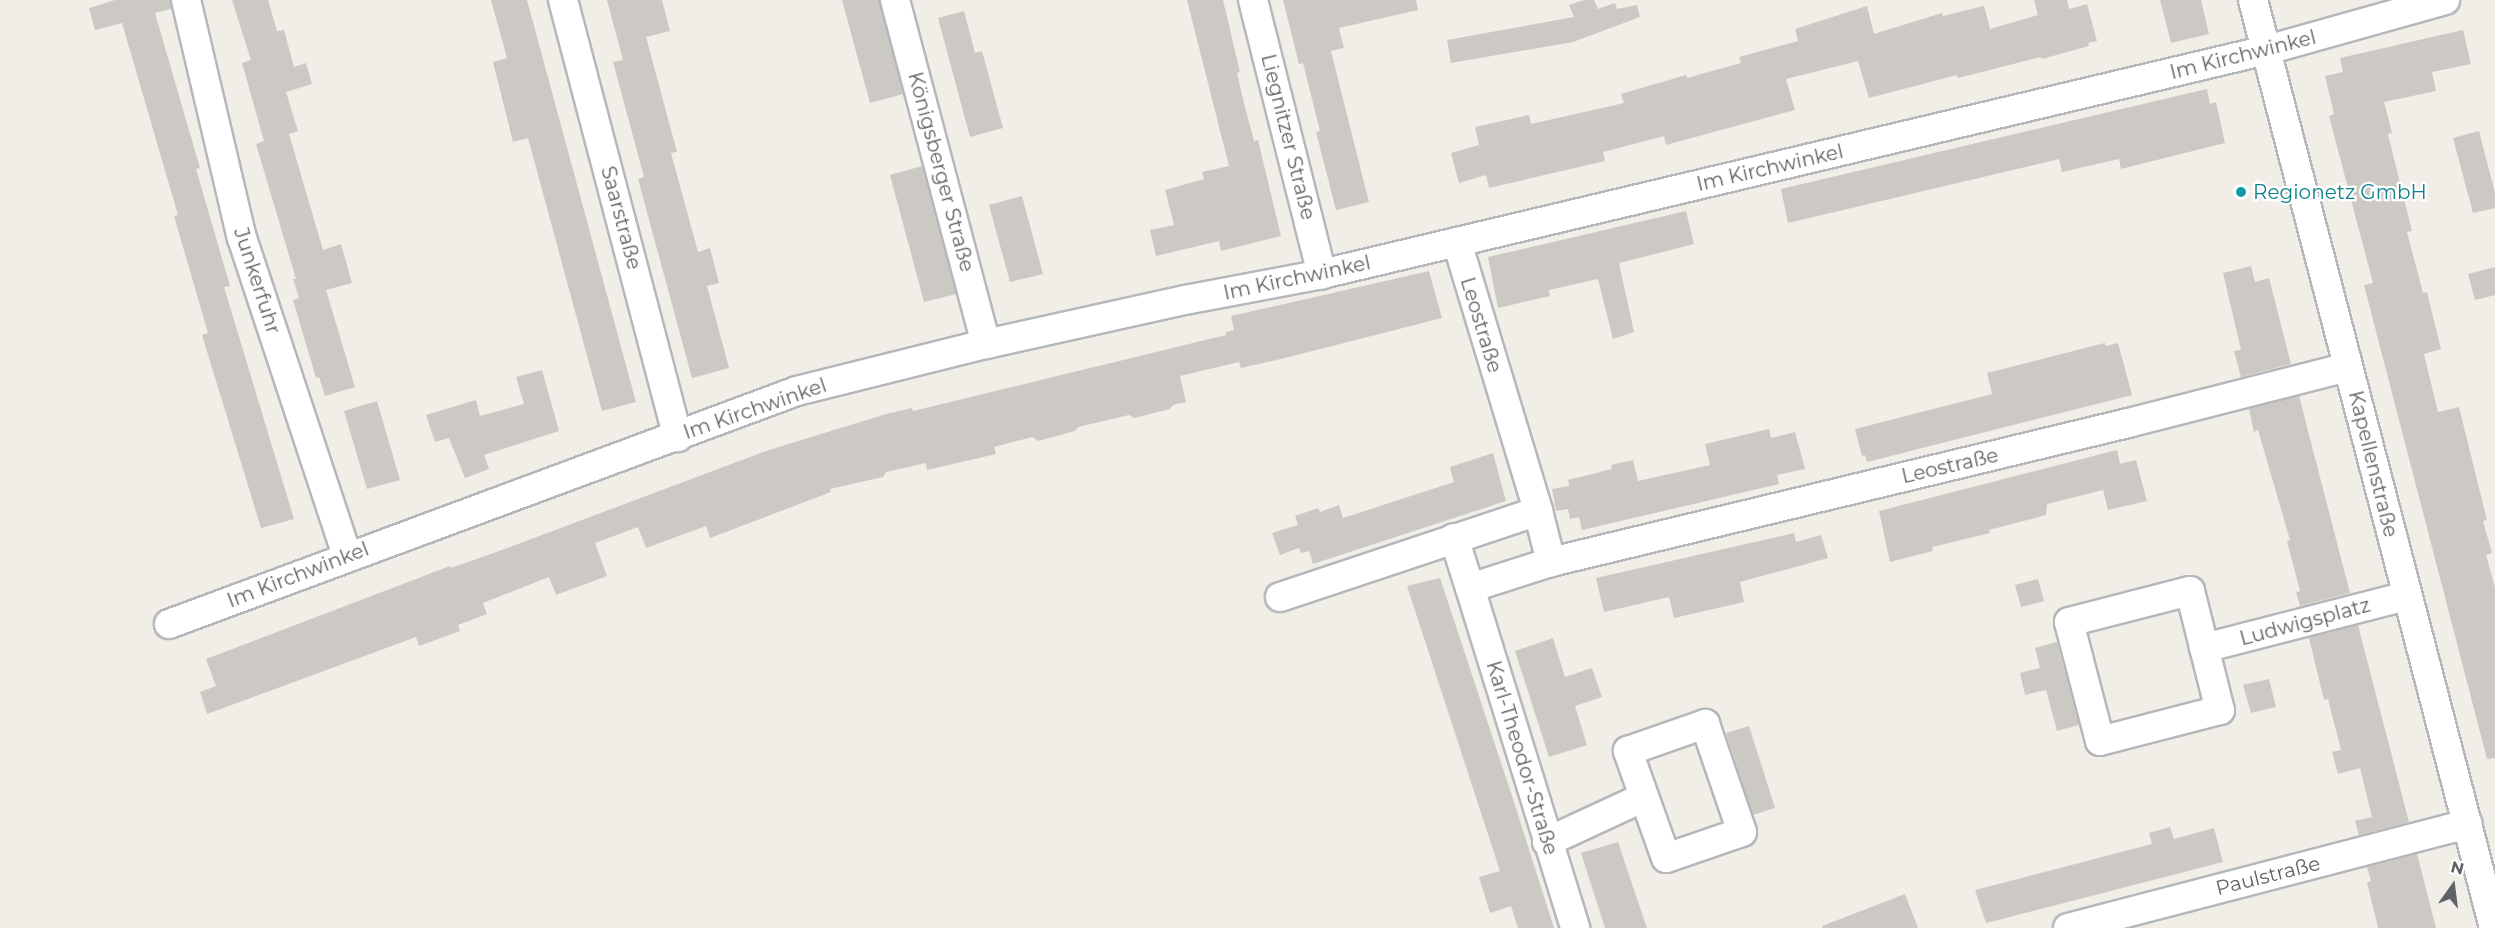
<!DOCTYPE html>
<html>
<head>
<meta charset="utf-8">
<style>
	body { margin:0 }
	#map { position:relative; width:2495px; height:928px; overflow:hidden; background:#f0eee7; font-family:Montserrat,sans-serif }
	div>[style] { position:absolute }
	.building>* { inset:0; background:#ccc9c4 }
	.roads { filter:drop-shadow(2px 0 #b4b8bb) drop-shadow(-2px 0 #b4b8bb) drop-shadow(0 2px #b4b8bb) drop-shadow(0 -2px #b4b8bb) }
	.minor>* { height:28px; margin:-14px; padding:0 14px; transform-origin:14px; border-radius:14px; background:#fff }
	.dots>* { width:16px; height:16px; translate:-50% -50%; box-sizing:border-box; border:3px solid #fff; border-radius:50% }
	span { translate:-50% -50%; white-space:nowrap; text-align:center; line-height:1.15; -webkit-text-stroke:4.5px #fff; paint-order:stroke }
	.street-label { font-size:20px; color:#5f6367 }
	.culture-label { font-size:20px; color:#0d838f }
	.left { translate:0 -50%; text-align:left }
	.north { position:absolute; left:2423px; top:856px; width:60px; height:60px; -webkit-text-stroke:4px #fff; paint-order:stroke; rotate:14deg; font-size:16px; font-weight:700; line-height:24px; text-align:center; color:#5f6367 }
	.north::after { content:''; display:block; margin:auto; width:21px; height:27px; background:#5f6367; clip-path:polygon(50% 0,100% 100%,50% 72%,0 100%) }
</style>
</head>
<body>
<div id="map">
	<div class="building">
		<div style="clip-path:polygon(115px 0,170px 0,171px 9px,155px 13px,200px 168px,196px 169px,230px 286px,224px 287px,294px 519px,261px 528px,202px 335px,208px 333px,174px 216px,178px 215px,122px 23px,95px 30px,89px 8px)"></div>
		<div style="clip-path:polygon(232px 0,268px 0,277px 31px,284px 30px,294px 67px,306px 63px,312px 84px,286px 92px,298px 131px,289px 134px,323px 250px,341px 244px,352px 283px,326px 290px,355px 387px,325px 396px,319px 377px,316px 378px,293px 300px,299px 298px,293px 279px,296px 279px,256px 144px,264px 141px,242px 63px,251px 60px)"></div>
		<div style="clip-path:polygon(491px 0,527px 0,636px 402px,602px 411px,528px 138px,513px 142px,493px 62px,507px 58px)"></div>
		<div style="clip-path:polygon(607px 0,662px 0,670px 31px,646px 37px,677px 152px,671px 153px,698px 252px,710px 248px,719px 283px,707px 286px,729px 368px,692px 378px,638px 179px,644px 177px,613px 62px,623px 60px)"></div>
		<div style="clip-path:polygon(842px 0,879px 0,903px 94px,870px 103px)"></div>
		<div style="clip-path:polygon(1187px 0,1223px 0,1240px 72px,1237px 73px,1245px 107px,1254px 141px,1258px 140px,1281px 236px,1221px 251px,1219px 241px,1156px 256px,1150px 230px,1174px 225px,1165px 190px,1204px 179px,1202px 172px,1229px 166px)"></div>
		<div style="clip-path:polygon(1283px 0,1416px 0,1418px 10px,1339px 28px,1344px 48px,1331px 51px,1369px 202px,1336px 210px,1316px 132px,1320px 131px,1303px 63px,1299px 64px)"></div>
		<div style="clip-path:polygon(1584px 0,1594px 0,1598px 9px,1615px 3px,1617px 9px,1637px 5px,1640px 17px,1573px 42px,1451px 63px,1447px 40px,1574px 17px,1569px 5px)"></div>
		<div style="clip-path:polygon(2034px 0,2067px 0,2069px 9px,2087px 4px,2097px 41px,2088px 43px,2089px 46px,2042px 59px,2041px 57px,1958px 78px,1957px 75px,1869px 98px,1858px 61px,1786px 79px,1795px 110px,1666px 145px,1664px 136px,1603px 152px,1605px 161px,1489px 188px,1486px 175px,1459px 183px,1451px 153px,1479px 145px,1475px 127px,1529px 115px,1531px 124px,1624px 103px,1621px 94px,1686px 75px,1687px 78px,1741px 63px,1739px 57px,1798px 41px,1795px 29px,1867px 6px,1874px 34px,1942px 13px,1943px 16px,1984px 6px,1990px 29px,2038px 15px)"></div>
		<div style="clip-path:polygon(2160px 0,2201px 0,2209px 34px,2171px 43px)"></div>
		<div style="clip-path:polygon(964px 11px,975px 53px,982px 51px,1003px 128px,970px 137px,938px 18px)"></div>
		<div style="clip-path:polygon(2463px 30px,2471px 64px,2432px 72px,2436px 91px,2384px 102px,2392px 133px,2388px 134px,2412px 231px,2407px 232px,2423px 293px,2427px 292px,2441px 349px,2424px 354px,2438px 412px,2459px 407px,2487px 520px,2483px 521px,2492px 553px,2486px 555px,2495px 588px,2495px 758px,2487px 759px,2364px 285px,2373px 283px,2329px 116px,2334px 114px,2325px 76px,2343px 72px,2340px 58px)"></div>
		<div style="clip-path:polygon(2207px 89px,2210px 104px,2216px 102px,2225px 143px,2121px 169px,2119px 159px,2062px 172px,2059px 159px,1788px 223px,1781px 189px)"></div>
		<div style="clip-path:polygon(2479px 131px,2495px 193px,2495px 208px,2473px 213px,2453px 138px)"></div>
		<div style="clip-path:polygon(922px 166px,956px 294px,924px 302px,890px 175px)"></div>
		<div style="clip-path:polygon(1022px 196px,1043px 274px,1010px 282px,989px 205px)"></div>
		<div style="clip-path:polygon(1686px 211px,1694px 244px,1619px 263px,1634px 332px,1613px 339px,1598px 279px,1549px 290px,1550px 296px,1498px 308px,1488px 257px)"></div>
		<div style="clip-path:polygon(2251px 266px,2255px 282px,2269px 278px,2291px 364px,2241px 377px,2234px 351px,2241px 350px,2223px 273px)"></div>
		<div style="clip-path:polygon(2495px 267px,2495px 295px,2475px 300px,2468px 274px)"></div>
		<div style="clip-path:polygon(1429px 271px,1442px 318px,1285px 358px,1241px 368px,1239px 362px,1180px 376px,1186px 402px,1173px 405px,1170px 409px,1134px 418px,1129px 415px,1078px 427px,1075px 431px,1038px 441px,1033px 437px,994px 447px,996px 454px,927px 470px,926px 463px,886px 472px,883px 477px,830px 489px,831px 492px,710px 538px,706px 526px,646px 548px,638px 527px,595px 543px,607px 576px,556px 595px,549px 577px,483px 603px,487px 614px,458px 625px,460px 631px,419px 646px,416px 637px,207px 714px,200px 692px,216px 686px,206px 659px,450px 566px,451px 568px,499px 551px,769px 450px,886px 414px,912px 408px,913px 411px,1226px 335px,1226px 332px,1234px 330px,1231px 316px)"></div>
		<div style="clip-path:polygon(2105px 343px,2106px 346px,2118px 343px,2132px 395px,1867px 462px,1865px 455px,1862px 456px,1855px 429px,1992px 394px,1987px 373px)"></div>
		<div style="clip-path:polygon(542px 370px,559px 431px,484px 455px,489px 469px,465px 478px,449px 438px,435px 442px,426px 415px,476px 400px,480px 416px,524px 404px,516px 377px)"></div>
		<div style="clip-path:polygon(2299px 396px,2350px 593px,2300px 606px,2296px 592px,2300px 591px,2287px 541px,2290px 540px,2258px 430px,2254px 432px,2249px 409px)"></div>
		<div style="clip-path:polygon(377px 401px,400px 480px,367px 489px,344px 411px)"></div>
		<div style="clip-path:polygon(1769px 429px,1771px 438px,1795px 432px,1805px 469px,1777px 475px,1779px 484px,1582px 530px,1579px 517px,1570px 519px,1568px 509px,1556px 511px,1552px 489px,1569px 486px,1568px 480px,1612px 469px,1611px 465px,1633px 460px,1638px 481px,1710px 465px,1705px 444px)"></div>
		<div style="clip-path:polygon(2117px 450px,2120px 464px,2136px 460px,2147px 501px,2108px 510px,2103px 490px,2047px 504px,2046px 515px,1989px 530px,1990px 533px,1932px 547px,1933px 551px,1890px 562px,1879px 511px)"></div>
		<div style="clip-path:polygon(1493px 453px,1506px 501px,1313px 564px,1309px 551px,1301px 553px,1299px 548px,1280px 555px,1272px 533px,1298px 525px,1295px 516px,1318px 508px,1320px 512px,1339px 505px,1343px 518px,1454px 482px,1450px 467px)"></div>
		<div style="clip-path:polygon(1794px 533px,1796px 542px,1821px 535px,1828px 558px,1740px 582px,1744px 602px,1674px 618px,1669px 597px,1604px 612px,1596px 578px)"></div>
		<div style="clip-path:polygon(1440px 578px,1513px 799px,1554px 928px,1518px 928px,1511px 906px,1490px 913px,1479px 877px,1500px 871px,1407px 586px)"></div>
		<div style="clip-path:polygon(2038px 579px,2044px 601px,2021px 607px,2015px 585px)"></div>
		<div style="clip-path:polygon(2358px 625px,2409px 822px,2359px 835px,2355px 821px,2372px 817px,2360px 768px,2338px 774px,2332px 752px,2341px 750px,2328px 699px,2324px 700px,2309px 638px)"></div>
		<div style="clip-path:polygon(1553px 638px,1565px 677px,1592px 668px,1602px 697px,1575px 706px,1587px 745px,1549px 757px,1515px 651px)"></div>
		<div style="clip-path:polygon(2057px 642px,2079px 725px,2057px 731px,2046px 690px,2025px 695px,2020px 673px,2040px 668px,2035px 648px)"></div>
		<div style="clip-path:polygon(2269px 679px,2276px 707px,2251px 713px,2243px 685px)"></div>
		<div style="clip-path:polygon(1749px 726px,1775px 808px,1753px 815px,1726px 733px)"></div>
		<div style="clip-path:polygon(2170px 827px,2174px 839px,2214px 828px,2223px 862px,1986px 923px,1975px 890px,2152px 844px,2149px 833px)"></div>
		<div style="clip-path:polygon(1618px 842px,1630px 878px,1647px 928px,1605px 928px,1581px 853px)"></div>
		<div style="clip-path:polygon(2417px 854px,2436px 928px,2378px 928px,2367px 882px,2371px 881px,2367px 867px)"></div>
		<div style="clip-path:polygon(1905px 894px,1918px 928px,1823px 928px,1822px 926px)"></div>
	</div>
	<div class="roads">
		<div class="minor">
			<div style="left:186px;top:0;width:244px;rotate:76.8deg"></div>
			<div style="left:242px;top:238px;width:335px;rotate:71.7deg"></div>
			<div style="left:563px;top:0;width:452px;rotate:75.3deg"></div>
			<div style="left:895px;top:0;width:356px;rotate:75.2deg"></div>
			<div style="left:1253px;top:0;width:283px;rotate:75.9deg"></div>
			<div style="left:2253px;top:0;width:959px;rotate:75.44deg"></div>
			<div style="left:1457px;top:242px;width:281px;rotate:73.2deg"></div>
			<div style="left:1538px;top:511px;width:53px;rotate:75.7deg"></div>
			<div style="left:1454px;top:538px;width:52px;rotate:72.3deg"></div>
			<div style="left:1470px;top:588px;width:85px;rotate:-17.8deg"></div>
			<div style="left:1551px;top:562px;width:594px;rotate:-13.54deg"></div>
			<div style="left:2128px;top:423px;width:226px;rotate:-14.3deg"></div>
			<div style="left:1470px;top:588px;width:356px;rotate:72.8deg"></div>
			<div style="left:2190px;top:591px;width:123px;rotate:75.9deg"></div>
			<div style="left:2220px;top:710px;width:124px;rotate:165.5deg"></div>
			<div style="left:2100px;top:741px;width:123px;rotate:-104.6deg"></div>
			<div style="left:2069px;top:622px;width:125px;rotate:-14.4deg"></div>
			<div style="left:1280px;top:597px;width:272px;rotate:-18.4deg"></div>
			<div style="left:169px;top:624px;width:670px;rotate:-20.36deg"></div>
			<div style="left:797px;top:391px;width:195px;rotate:-14deg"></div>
			<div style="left:986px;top:344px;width:204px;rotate:-12.5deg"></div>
			<div style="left:1185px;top:300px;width:139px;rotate:-10.7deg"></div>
			<div style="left:1322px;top:274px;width:971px;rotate:-13.34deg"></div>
			<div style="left:2267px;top:50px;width:185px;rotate:-15.7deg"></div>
			<div style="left:2204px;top:648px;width:209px;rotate:-14.4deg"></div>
			<div style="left:1705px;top:724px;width:114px;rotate:71.1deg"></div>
			<div style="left:1742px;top:832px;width:80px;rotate:161.1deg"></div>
			<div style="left:1666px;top:858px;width:114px;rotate:-109.6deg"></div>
			<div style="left:1628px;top:751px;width:82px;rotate:-19.3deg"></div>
			<div style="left:1547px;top:842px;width:107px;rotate:-24.9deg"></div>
			<div style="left:2068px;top:928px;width:413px;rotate:-14.6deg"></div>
		</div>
	</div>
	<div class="dots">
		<div style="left:2241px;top:192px;background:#0f9aa8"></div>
	</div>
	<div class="street-label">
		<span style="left:2243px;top:55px;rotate:-14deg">Im Kirchwinkel</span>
		<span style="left:1288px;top:137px;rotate:76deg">Liegnitzer Straße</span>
		<span style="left:1770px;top:168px;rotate:-13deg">Im Kirchwinkel</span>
		<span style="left:941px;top:172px;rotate:75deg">Königsberger Straße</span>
		<span style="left:621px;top:218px;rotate:75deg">Saarstraße</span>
		<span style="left:1297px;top:278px;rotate:-12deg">Im Kirchwinkel</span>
		<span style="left:257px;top:281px;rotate:72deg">Junkerfuhr</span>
		<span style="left:1481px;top:325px;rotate:73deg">Leostraße</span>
		<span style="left:755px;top:409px;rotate:-19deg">Im Kirchwinkel</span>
		<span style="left:2373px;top:464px;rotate:76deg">Kapellenstraße</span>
		<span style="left:1950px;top:466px;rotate:-13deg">Leostraße</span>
		<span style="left:298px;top:575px;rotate:-21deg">Im Kirchwinkel</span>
		<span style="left:2305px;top:622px;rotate:-15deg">Ludwigsplatz</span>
		<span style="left:1522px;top:758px;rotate:73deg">Karl-Theodor-Straße</span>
		<span style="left:2268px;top:876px;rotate:-14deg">Paulstraße</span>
	</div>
	<div class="culture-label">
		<span class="left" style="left:2253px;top:192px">Regionetz GmbH</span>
	</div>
	<div class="north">N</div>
</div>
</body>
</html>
